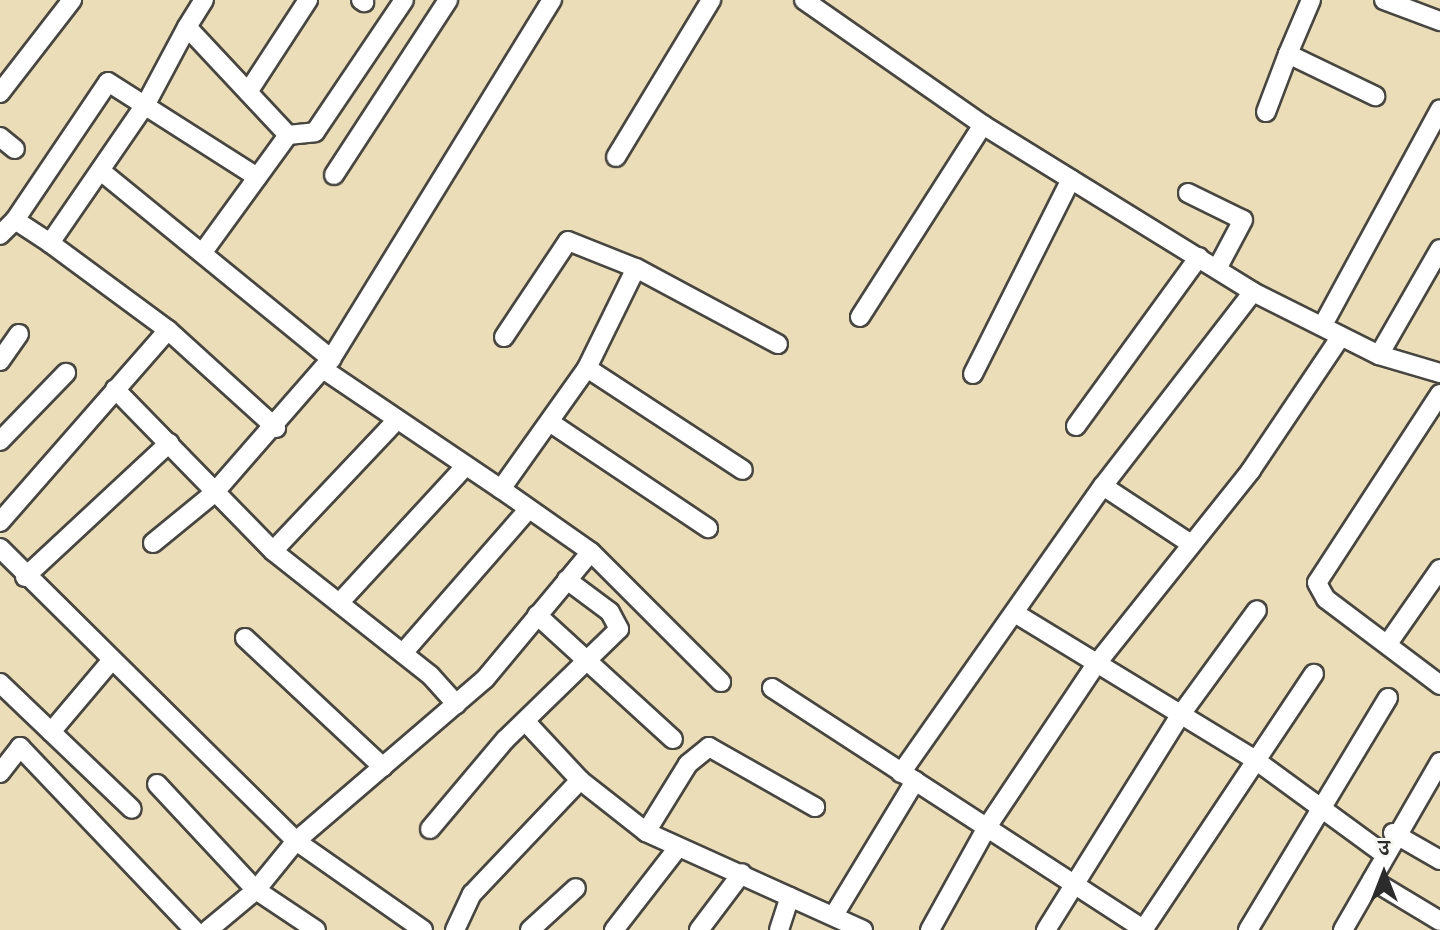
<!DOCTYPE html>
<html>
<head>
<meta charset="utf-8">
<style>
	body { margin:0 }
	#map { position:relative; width:1440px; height:930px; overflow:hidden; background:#ecddb9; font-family:"Sorts Mill Goudy","Noto Serif Devanagari",serif }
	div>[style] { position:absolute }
	.roads { filter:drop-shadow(2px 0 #484640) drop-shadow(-2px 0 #484640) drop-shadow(0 2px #484640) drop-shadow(0 -2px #484640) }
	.minor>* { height:18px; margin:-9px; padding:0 9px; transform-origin:9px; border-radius:9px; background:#fff }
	span { translate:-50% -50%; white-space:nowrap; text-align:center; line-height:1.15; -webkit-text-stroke:7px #f6f6f2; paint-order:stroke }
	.north { position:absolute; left:1344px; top:834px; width:80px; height:80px; -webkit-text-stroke:6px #f6f6f2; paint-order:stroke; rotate:0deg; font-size:22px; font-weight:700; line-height:32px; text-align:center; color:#2b2b2b }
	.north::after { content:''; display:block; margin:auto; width:28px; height:36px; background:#2b2b2b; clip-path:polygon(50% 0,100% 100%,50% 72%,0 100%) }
</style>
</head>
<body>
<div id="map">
	<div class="roads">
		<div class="minor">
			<div style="left:361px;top:0;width:4px;rotate:34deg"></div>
			<div style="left:804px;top:0;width:218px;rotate:34.9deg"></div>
			<div style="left:983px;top:125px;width:317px;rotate:31.7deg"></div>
			<div style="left:1253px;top:292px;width:141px;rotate:26.6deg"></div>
			<div style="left:1379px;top:355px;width:64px;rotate:16.4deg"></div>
			<div style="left:1311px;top:0;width:59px;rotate:113.1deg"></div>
			<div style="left:1288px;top:54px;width:97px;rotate:25.8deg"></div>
			<div style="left:1384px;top:0;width:60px;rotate:20.6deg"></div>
			<div style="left:187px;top:27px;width:32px;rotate:-58deg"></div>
			<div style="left:248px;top:92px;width:110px;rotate:-56.9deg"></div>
			<div style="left:0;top:93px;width:118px;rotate:-52.3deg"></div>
			<div style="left:1266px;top:112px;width:62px;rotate:-69.2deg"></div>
			<div style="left:0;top:137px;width:19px;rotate:39deg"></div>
			<div style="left:616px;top:157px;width:184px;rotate:-58.8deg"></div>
			<div style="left:102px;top:172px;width:296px;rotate:39.2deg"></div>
			<div style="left:334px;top:175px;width:209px;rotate:-56.9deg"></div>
			<div style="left:1188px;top:193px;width:61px;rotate:26.1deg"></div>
			<div style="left:1243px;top:220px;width:55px;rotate:118deg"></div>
			<div style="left:15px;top:220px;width:166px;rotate:-56deg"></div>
			<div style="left:108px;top:82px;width:177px;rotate:32.5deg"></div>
			<div style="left:0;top:235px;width:21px;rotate:-45deg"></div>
			<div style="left:15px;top:220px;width:42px;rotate:33.3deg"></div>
			<div style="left:50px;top:243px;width:147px;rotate:36.4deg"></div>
			<div style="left:168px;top:330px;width:146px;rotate:42.2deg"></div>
			<div style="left:50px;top:243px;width:171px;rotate:-55.5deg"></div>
			<div style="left:147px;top:102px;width:85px;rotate:-61.9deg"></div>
			<div style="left:187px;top:27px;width:148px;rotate:46.9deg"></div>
			<div style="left:288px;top:135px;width:27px;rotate:-6deg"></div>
			<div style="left:315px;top:132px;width:159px;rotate:-56deg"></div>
			<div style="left:203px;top:252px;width:145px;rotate:-54deg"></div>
			<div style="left:860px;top:317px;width:228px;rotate:-57.4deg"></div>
			<div style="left:1324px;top:323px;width:243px;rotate:-61.5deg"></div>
			<div style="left:504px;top:337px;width:115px;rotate:-56.3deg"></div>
			<div style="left:568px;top:241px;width:73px;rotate:21.7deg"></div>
			<div style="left:636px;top:268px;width:161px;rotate:28.2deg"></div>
			<div style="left:1379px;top:355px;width:122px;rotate:-60.1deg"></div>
			<div style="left:0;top:361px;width:33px;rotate:-55deg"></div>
			<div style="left:587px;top:368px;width:186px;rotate:33.2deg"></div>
			<div style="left:323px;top:369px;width:215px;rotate:34deg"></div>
			<div style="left:973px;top:374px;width:218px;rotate:-63.3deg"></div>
			<div style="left:115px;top:389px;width:226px;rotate:45.7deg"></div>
			<div style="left:273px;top:551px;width:201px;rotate:38.3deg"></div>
			<div style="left:431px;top:676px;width:38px;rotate:48deg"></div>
			<div style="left:1440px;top:394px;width:225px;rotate:123.1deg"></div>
			<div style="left:1317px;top:583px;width:18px;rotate:61deg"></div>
			<div style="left:1326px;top:599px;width:143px;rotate:37deg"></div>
			<div style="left:551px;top:423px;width:189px;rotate:33.8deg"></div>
			<div style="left:1076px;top:426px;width:209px;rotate:-54deg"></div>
			<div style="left:0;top:441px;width:95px;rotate:-45.9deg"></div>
			<div style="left:1103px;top:486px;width:105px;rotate:33.4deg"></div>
			<div style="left:0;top:522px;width:255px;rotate:-48.8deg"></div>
			<div style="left:153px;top:543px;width:79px;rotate:-39.3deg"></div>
			<div style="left:214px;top:493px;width:178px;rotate:-48.9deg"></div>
			<div style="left:331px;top:359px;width:422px;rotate:-58.4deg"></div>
			<div style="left:0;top:548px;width:416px;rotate:44.7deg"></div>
			<div style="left:296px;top:841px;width:249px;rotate:-40.6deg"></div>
			<div style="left:485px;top:679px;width:165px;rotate:-50.2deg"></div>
			<div style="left:591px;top:552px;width:110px;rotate:-145deg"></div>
			<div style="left:501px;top:489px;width:148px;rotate:-54.6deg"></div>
			<div style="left:587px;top:368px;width:111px;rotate:-63.9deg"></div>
			<div style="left:273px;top:551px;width:178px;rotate:-46.6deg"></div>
			<div style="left:591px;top:552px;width:184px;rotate:45deg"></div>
			<div style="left:25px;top:577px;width:197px;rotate:-42.9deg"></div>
			<div style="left:341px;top:601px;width:178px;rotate:-47.3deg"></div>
			<div style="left:537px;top:615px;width:184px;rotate:42.4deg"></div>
			<div style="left:1018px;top:615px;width:276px;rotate:31.4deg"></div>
			<div style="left:1254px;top:759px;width:161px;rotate:36.2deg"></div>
			<div style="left:245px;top:638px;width:189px;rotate:43.1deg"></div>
			<div style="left:1389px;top:642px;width:89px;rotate:-55.1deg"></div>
			<div style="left:403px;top:653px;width:189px;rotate:-48.9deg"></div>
			<div style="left:0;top:683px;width:182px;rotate:43.7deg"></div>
			<div style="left:772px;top:688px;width:445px;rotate:33deg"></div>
			<div style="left:525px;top:721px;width:81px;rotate:47deg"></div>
			<div style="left:580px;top:780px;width:84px;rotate:38.2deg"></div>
			<div style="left:646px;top:832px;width:238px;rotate:24.3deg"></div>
			<div style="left:51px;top:732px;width:93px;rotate:-49.8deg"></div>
			<div style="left:0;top:773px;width:33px;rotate:-52deg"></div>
			<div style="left:20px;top:747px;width:253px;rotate:46.4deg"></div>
			<div style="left:901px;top:773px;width:351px;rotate:-54.9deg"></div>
			<div style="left:1103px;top:486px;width:245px;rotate:-52.3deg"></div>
			<div style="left:157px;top:784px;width:145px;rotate:47deg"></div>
			<div style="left:256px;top:890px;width:72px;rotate:33.7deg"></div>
			<div style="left:430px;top:829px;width:116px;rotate:-49.9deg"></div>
			<div style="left:505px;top:740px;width:159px;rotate:-44.2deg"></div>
			<div style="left:619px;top:629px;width:19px;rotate:-118deg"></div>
			<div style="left:610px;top:612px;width:54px;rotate:-143.3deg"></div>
			<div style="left:646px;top:832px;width:80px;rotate:-58.3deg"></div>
			<div style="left:688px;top:764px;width:27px;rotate:-39deg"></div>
			<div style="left:709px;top:747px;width:122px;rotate:29.5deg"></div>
			<div style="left:1393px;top:833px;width:54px;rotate:29.9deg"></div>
			<div style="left:1372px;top:880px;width:79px;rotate:31.1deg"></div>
			<div style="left:834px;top:915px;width:157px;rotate:-58.8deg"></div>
			<div style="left:208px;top:930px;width:62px;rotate:-39.8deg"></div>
			<div style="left:256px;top:890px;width:63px;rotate:-50.8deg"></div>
			<div style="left:296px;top:841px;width:155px;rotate:35deg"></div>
			<div style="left:455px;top:930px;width:40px;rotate:-65deg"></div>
			<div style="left:472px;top:894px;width:157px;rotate:-46.5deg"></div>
			<div style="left:530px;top:930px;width:62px;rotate:-42.4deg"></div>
			<div style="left:614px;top:930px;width:101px;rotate:-52.2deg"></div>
			<div style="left:699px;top:930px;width:71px;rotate:-53deg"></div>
			<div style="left:779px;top:930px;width:35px;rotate:-72deg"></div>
			<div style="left:930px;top:930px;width:118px;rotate:-61deg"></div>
			<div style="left:987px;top:827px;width:192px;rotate:-56.2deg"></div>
			<div style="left:1094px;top:667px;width:252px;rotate:-51.4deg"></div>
			<div style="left:1251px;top:470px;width:161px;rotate:-56.1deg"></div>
			<div style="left:1046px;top:930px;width:251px;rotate:-58deg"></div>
			<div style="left:1179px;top:717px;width:132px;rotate:-53.9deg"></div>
			<div style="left:1143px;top:930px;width:308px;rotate:-56.3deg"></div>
			<div style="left:1248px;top:930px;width:271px;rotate:-58.9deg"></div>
			<div style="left:1343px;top:930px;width:194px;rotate:-60deg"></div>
		</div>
	</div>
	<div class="north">उ</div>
</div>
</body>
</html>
